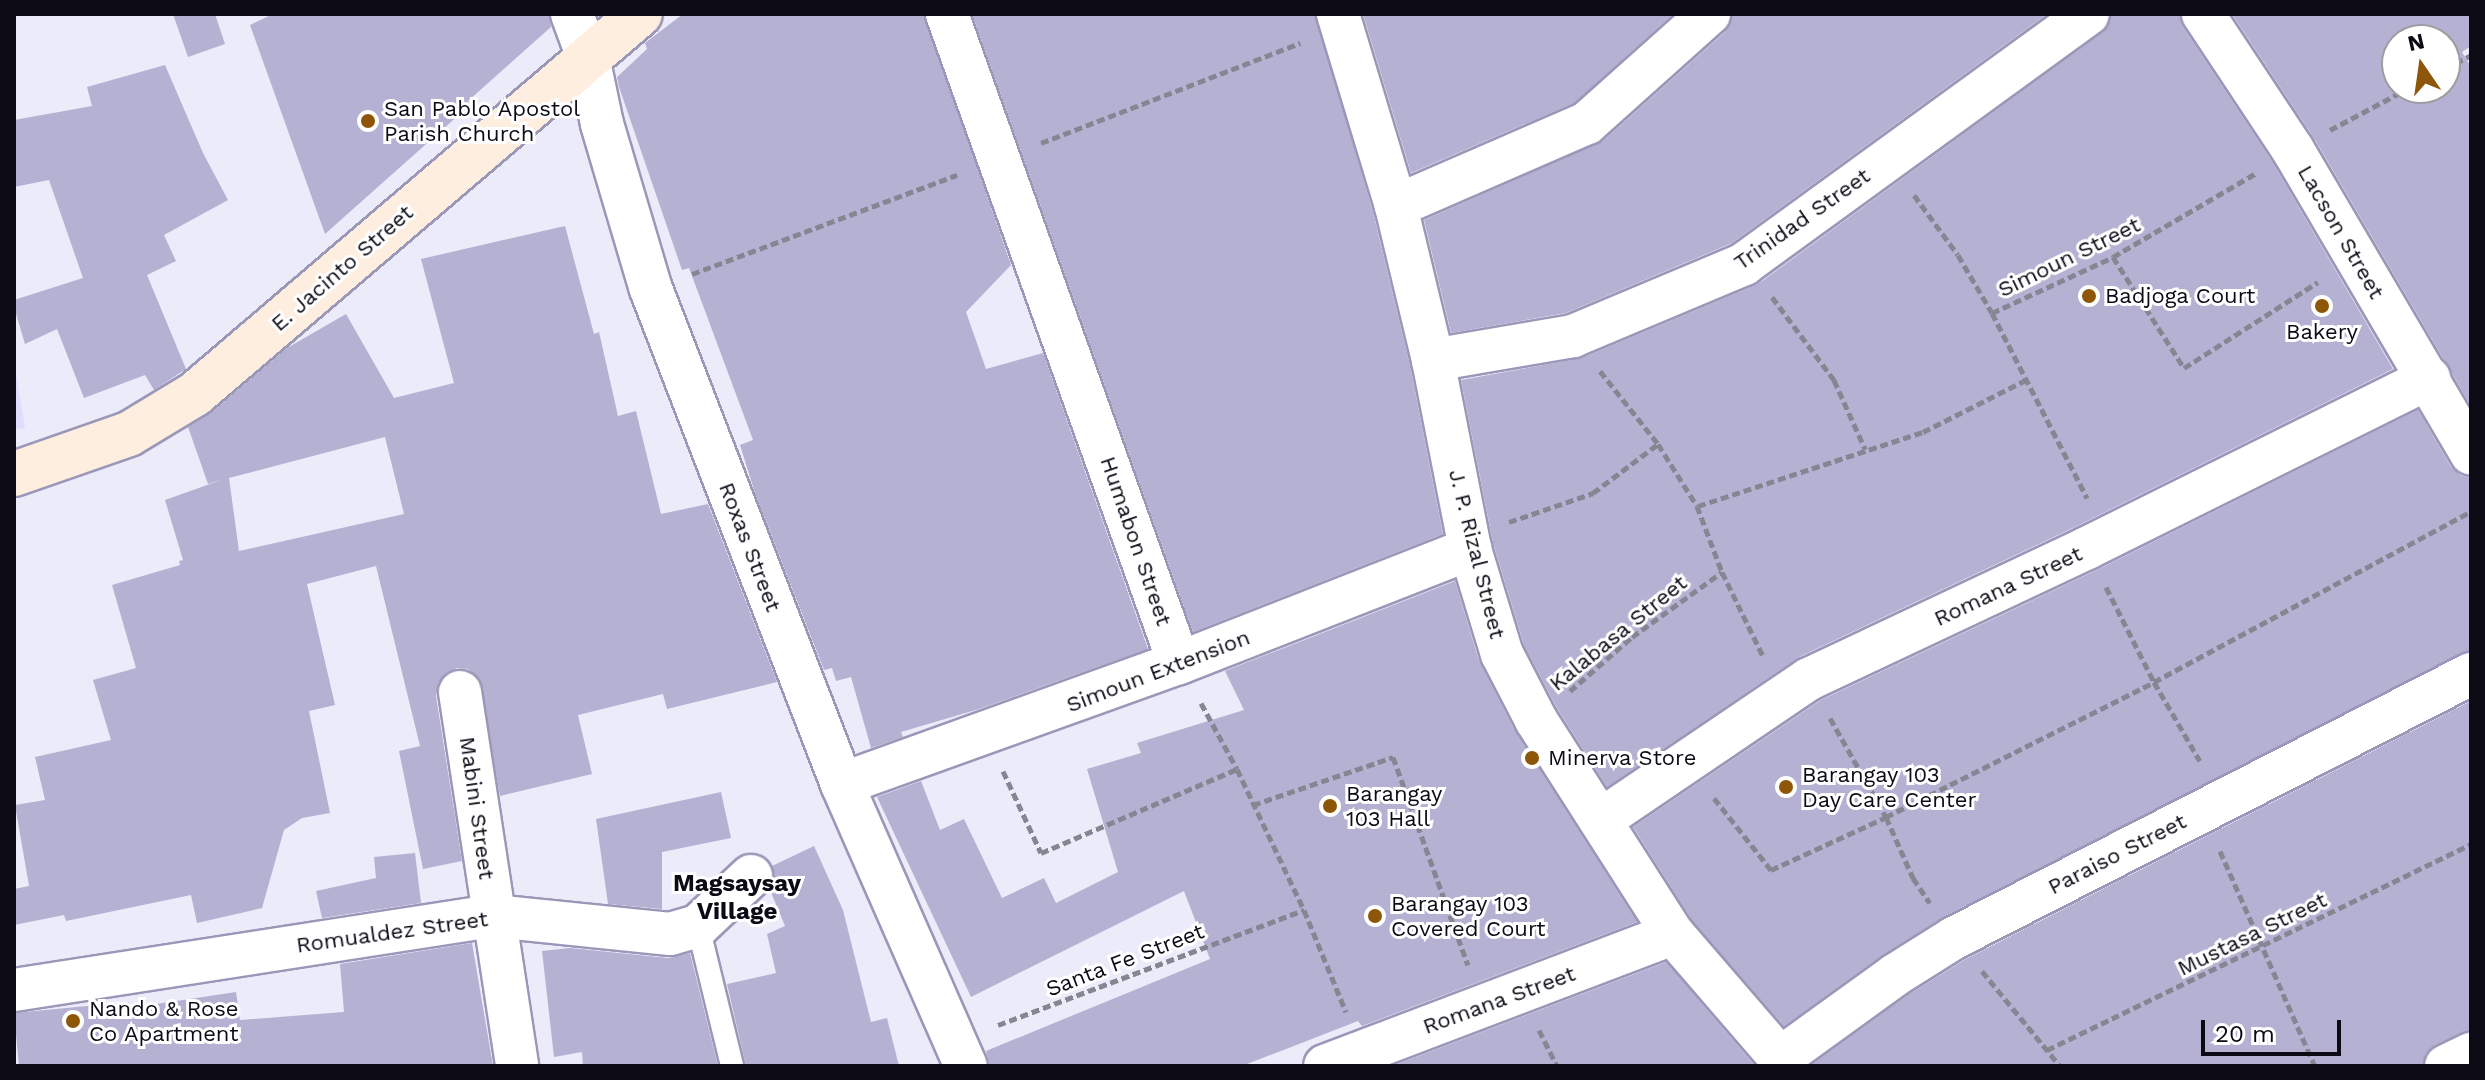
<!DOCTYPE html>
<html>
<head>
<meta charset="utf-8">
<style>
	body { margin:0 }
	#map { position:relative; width:2485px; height:1080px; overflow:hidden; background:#ecebf9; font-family:"Work Sans",sans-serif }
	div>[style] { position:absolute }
	.built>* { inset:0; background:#dfdcfe }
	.building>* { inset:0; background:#b4b1d3 }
	.path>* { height:5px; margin-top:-2.5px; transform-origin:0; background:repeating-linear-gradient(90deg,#868592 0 8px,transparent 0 12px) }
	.roads { filter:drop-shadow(2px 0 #9a97b8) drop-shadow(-2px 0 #9a97b8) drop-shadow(0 2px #9a97b8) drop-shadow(0 -2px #9a97b8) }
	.lane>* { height:22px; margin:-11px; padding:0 11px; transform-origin:11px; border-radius:11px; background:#fff }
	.street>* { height:42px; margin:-21px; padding:0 21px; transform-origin:21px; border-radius:21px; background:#fff }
	.secondary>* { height:44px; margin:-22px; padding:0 22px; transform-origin:22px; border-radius:22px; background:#fdeee0 }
	.dots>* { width:22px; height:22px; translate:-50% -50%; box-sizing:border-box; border:4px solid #fff; border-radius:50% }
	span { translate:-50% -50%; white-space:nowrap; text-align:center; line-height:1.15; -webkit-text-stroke:6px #fff; paint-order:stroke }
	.poi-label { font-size:22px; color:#0b0a15 }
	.left { translate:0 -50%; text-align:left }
	.street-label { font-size:22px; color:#0b0a15 }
	.neighbourhood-label { font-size:24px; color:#0b0a15; font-weight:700 }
	.frame { position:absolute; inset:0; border:16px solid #0b0a15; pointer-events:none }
	.north { position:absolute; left:2381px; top:24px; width:80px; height:80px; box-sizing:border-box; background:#fff; border:2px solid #9d9da1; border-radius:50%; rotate:347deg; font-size:22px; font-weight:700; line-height:32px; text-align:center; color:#0b0a15 }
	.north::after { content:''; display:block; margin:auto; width:28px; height:36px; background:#8d5609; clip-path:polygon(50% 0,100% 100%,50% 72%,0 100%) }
	.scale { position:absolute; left:2201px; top:1020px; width:140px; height:36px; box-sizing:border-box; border:4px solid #0b0a15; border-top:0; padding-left:10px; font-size:24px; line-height:28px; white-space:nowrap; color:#0b0a15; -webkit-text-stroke:6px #fff; paint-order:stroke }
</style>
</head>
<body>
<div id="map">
	<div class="built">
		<div style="clip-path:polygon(14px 361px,25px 428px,14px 429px)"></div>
	</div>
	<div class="building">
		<div style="clip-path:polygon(173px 14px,215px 14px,225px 44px,188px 57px)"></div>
		<div style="clip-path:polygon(273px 14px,549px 14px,551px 27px,468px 101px,470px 105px,325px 234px,250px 25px)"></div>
		<div style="clip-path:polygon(683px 14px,924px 14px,1011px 265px,966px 312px,986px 369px,1043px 353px,1148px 649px,979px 709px,901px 732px,903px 737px,871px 748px,851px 677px,836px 681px,832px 668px,824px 670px,755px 493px,740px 445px,753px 440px,689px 268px,682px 270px,619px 87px,617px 77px,647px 49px,645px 43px)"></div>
		<div style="clip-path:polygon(972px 14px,1315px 14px,1373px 212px,1410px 365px,1443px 534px,1193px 632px)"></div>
		<div style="clip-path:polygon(1363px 14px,1673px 14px,1574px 103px,1411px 173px)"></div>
		<div style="clip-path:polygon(1732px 14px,2047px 14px,1732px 243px,1566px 313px,1451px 333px,1424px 220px,1603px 141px,1725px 32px)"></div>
		<div style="clip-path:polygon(2112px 14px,2179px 14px,2183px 27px,2273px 163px,2393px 369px,2077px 526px,1799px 657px,1607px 787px,1557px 708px,1524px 645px,1493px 543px,1461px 380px,1582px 358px,1758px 284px,2102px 33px)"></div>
		<div style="clip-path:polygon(evenodd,2232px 14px,2471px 14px,2471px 46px,2462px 52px,2471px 67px,2471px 406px,2314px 138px,2232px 14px,2397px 40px,2445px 40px,2445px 88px,2397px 88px,2397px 40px)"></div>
		<div style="clip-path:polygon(165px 65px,203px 153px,228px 200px,164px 235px,176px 261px,147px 275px,186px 369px,154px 390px,145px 375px,84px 398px,57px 329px,25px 344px,14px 307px,14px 300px,83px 278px,49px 180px,14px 187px,14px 120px,92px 106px,87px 87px)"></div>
		<div style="clip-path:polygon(evenodd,565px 226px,594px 334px,599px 332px,618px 416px,636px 411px,661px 514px,708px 504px,777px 682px,667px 709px,663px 694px,578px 715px,592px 774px,500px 796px,479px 678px,468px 669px,457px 668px,446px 673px,438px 683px,436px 696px,462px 861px,423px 869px,399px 751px,420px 746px,376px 566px,307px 584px,335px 705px,309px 711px,330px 813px,302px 818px,284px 830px,262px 908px,197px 923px,191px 895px,66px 921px,64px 915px,14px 925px,14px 889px,29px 886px,15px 805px,45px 800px,35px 757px,111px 740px,93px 680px,136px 668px,112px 585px,180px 565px,179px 561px,183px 560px,165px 500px,224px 479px,208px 484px,188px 427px,211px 413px,287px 348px,346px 314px,394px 398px,454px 383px,421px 259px,565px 226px,385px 437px,404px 514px,239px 551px,229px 478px,385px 437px)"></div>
		<div style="clip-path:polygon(2418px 410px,2451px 467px,2460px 475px,2471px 478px,2471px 650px,1943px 917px,1881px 956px,1784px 1026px,1692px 920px,1633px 827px,1821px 700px,2097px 570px)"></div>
		<div style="clip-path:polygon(1455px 581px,1479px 661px,1515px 731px,1637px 922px,1362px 1026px,1358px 1021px,1242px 1066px,990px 1066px,986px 1051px,1210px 959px,1184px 891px,971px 997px,877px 797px,921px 781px,940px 830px,964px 819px,1002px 898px,1044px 878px,1056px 903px,1118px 872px,1087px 769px,1141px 753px,1137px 743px,1244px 710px,1225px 671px)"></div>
		<div style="clip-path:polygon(2471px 701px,2471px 1030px,2435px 1045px,2426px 1053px,2422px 1066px,1810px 1066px,1908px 995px,1966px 959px)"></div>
		<div style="clip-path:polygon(721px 792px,731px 838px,662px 852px,662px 909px,608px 904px,596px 819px)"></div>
		<div style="clip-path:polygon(814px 846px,843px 910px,871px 1022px,887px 1018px,899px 1066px,746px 1066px,727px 984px,776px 973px,767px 934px,785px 926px,770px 890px,774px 882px,772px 866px)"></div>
		<div style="clip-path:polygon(415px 853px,421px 903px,322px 918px,316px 891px,376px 878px,374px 857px)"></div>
		<div style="clip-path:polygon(472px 943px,493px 1066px,19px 1066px,14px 1013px,129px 1002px,130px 1008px,236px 992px,240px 1020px,344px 1012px,340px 964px)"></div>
		<div style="clip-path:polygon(570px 948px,668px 958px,690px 953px,718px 1066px,583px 1066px,582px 1052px,554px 1057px,542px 951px)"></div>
		<div style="clip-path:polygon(1666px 962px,1755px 1066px,1395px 1065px)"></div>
	</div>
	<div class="path">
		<div style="left:2445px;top:69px;width:30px;rotate:-28deg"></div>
		<div style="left:2330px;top:130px;width:89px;rotate:-28deg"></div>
		<div style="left:1041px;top:143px;width:278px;rotate:-21.1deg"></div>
		<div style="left:1914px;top:195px;width:74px;rotate:53.7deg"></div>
		<div style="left:1958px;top:255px;width:67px;rotate:59.6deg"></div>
		<div style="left:1992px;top:313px;width:208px;rotate:62.8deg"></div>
		<div style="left:2113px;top:257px;width:132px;rotate:57.4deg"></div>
		<div style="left:2184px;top:368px;width:159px;rotate:-32.7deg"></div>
		<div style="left:692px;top:274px;width:283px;rotate:-20.5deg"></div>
		<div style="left:1772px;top:297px;width:104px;rotate:53.2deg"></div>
		<div style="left:1834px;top:380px;width:76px;rotate:65.8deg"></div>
		<div style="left:1992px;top:313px;width:133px;rotate:-24.8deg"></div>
		<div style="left:2113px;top:257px;width:166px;rotate:-30.4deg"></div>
		<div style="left:1600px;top:371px;width:93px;rotate:51.5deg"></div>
		<div style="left:1658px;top:444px;width:73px;rotate:57.8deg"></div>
		<div style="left:1697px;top:506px;width:71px;rotate:69.3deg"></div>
		<div style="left:1722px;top:572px;width:93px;rotate:64deg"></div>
		<div style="left:1698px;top:506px;width:237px;rotate:-18.2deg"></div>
		<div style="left:1923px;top:432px;width:118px;rotate:-26.8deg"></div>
		<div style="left:1509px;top:522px;width:89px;rotate:-19deg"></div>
		<div style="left:1593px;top:493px;width:81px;rotate:-37deg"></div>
		<div style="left:2106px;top:587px;width:106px;rotate:63.2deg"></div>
		<div style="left:2154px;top:682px;width:91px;rotate:59.8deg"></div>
		<div style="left:1570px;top:691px;width:82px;rotate:-41.1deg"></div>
		<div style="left:1632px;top:637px;width:111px;rotate:-35.8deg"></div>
		<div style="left:1201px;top:703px;width:75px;rotate:61.4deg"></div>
		<div style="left:1237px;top:769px;width:156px;rotate:64.6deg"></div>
		<div style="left:1304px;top:910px;width:110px;rotate:67.6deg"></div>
		<div style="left:1830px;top:718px;width:114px;rotate:60.5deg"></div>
		<div style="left:1886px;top:817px;width:67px;rotate:66.1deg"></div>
		<div style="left:1913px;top:878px;width:30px;rotate:56deg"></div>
		<div style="left:1003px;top:771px;width:90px;rotate:65.1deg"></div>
		<div style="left:1041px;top:853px;width:213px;rotate:-23.2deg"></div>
		<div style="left:1714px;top:798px;width:92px;rotate:51.6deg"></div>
		<div style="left:1771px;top:870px;width:127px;rotate:-24.7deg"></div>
		<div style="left:1886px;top:817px;width:300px;rotate:-26.7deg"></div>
		<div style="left:2154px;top:682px;width:360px;rotate:-28.3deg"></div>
		<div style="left:1253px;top:805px;width:148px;rotate:-18.9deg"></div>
		<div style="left:1393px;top:757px;width:221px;rotate:70.2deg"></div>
		<div style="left:2220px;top:851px;width:235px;rotate:66.2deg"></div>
		<div style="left:1982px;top:971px;width:123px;rotate:50.6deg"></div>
		<div style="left:998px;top:1025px;width:327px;rotate:-20.6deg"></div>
		<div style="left:1539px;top:1030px;width:40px;rotate:63.4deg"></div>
		<div style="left:2047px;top:1050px;width:471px;rotate:-25.9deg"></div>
	</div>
	<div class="roads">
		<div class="lane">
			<div style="left:698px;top:926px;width:144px;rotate:76.3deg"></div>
		</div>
		<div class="street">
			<div style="left:572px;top:14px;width:46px;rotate:69.6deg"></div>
			<div style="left:588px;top:57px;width:68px;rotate:78.2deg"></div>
			<div style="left:602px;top:124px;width:172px;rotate:73.5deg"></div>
			<div style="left:651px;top:289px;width:531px;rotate:68.9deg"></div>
			<div style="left:842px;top:784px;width:308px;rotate:66.3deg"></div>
			<div style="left:947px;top:14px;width:689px;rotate:70.33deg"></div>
			<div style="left:1338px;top:14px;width:201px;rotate:73.2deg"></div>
			<div style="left:1396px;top:206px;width:158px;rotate:76.5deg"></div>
			<div style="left:1433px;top:360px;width:193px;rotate:78.9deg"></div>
			<div style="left:1470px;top:549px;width:110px;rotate:73.1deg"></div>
			<div style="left:1502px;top:654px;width:74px;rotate:62.7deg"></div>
			<div style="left:1536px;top:720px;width:254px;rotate:57.4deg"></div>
			<div style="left:1673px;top:934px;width:174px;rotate:49.2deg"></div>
			<div style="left:2203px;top:14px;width:163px;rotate:56.5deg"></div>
			<div style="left:2293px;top:150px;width:352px;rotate:59.6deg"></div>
			<div style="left:1396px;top:206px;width:208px;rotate:-23.5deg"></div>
			<div style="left:1587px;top:123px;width:164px;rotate:-41.8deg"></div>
			<div style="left:1433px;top:360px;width:142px;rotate:-9.7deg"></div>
			<div style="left:1573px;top:336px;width:186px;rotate:-22.8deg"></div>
			<div style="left:1744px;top:264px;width:425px;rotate:-36deg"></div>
			<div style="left:460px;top:692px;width:378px;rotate:81.3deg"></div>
			<div style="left:842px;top:784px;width:358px;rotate:-19.8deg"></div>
			<div style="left:1179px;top:663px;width:313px;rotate:-21.4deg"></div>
			<div style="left:1602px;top:819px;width:250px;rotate:-34.1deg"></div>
			<div style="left:1809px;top:679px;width:307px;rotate:-25.2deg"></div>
			<div style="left:2087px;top:548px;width:382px;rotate:-26.4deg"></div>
			<div style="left:14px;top:990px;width:485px;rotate:-8.8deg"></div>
			<div style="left:493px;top:916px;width:178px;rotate:5.8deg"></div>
			<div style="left:670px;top:934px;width:29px;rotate:-16deg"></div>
			<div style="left:698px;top:926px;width:73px;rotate:-43.3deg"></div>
			<div style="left:1779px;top:1059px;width:143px;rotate:-35.9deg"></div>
			<div style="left:1895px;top:975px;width:70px;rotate:-32.1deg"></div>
			<div style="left:1954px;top:938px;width:581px;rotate:-27.05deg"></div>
			<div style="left:1325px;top:1066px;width:372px;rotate:-20.8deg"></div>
			<div style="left:2446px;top:1066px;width:28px;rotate:-26deg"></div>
		</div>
		<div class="secondary">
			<div style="left:14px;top:474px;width:122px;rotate:-19.2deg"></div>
			<div style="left:129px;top:434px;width:77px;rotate:-31.2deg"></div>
			<div style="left:195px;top:394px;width:585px;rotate:-40.5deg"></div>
		</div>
	</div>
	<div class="dots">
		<div style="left:368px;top:121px;background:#8d5609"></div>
		<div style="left:2089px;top:296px;background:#8d5609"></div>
		<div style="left:2322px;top:306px;background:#8d5609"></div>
		<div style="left:1532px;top:758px;background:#8d5609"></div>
		<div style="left:1786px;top:787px;background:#8d5609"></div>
		<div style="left:1330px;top:806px;background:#8d5609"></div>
		<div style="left:1375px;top:916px;background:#8d5609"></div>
		<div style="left:73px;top:1021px;background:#8d5609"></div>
	</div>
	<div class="poi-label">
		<span class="left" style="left:384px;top:121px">San Pablo Apostol<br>Parish Church</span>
		<span class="left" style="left:2105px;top:296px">Badjoga Court</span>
		<span style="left:2322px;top:332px">Bakery</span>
		<span class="left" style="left:1548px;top:758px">Minerva Store</span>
		<span class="left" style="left:1802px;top:787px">Barangay 103<br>Day Care Center</span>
		<span class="left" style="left:1346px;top:806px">Barangay<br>103 Hall</span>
		<span class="left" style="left:1391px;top:916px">Barangay 103<br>Covered Court</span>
		<span class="left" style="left:89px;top:1021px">Nando &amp; Rose<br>Co Apartment</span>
	</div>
	<div class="street-label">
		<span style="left:1802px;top:219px;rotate:-35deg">Trinidad Street</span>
		<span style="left:2341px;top:232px;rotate:60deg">Lacson Street</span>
		<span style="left:2069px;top:257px;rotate:-26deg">Simoun Street</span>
		<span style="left:342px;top:268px;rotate:-41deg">E. Jacinto Street</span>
		<span style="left:1136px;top:541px;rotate:71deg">Humabon Street</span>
		<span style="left:750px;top:547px;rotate:69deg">Roxas Street</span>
		<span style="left:1477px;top:554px;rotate:76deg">J. P. Rizal Street</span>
		<span style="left:2008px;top:586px;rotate:-25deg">Romana Street</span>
		<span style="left:1618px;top:633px;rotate:-39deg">Kalabasa Street</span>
		<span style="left:1158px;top:671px;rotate:-21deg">Simoun Extension</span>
		<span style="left:477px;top:808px;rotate:82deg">Mabini Street</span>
		<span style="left:2117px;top:854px;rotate:-27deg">Paraiso Street</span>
		<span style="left:392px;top:932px;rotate:-8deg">Romualdez Street</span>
		<span style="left:2252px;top:934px;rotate:-26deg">Mustasa Street</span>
		<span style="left:1125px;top:960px;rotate:-21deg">Santa Fe Street</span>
		<span style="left:1499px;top:1000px;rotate:-20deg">Romana Street</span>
	</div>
	<div class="neighbourhood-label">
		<span style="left:737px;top:898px">Magsaysay<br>Village</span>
	</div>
	<div class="frame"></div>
	<div class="north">N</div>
	<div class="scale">20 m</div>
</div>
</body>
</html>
